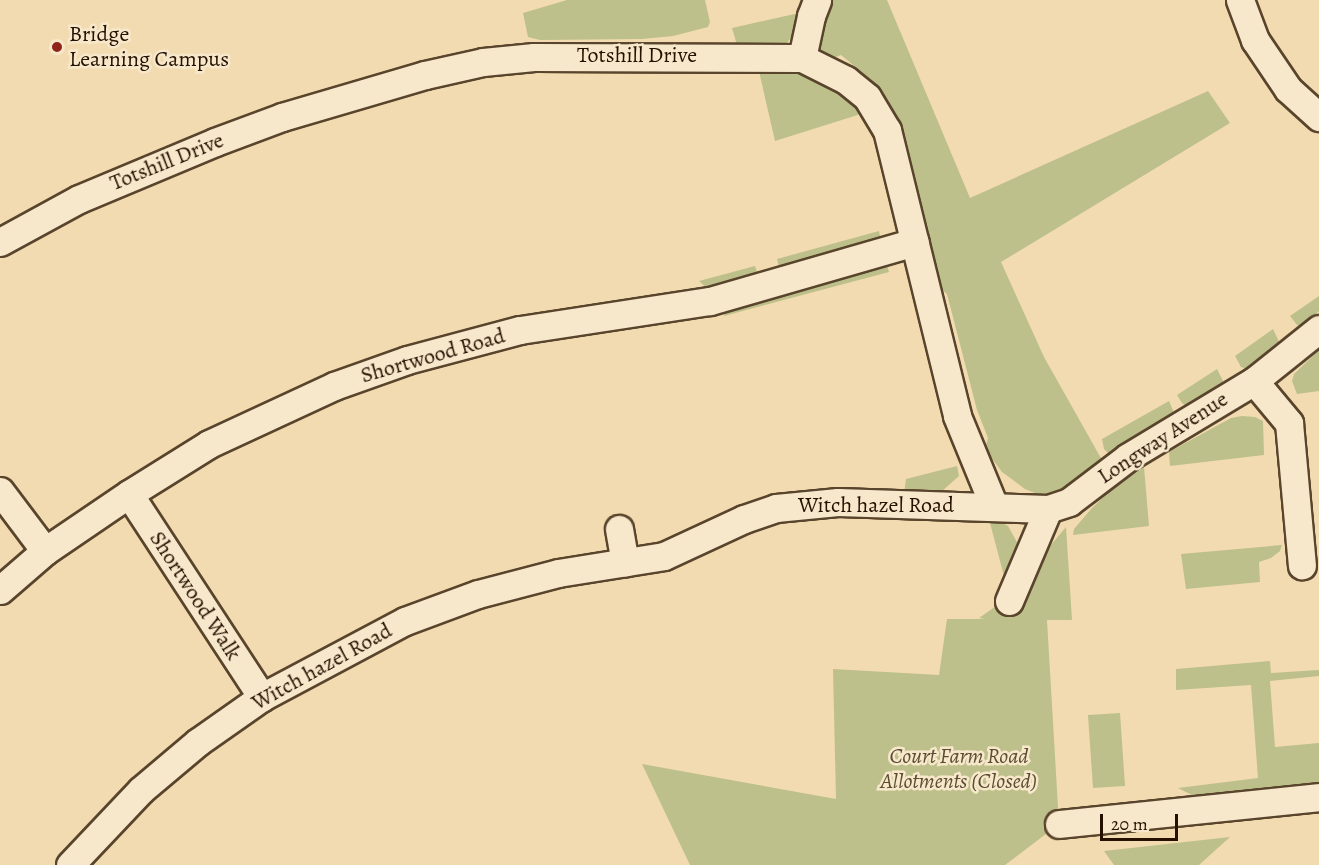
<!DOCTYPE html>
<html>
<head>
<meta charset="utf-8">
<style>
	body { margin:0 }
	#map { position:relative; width:1319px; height:865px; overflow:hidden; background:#f2dbb0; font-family:Alegreya,serif }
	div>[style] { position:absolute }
	.green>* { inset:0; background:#bdc08a }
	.roads { filter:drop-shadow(2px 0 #59442c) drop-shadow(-2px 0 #59442c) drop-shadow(0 2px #59442c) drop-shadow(0 -2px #59442c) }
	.street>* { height:27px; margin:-13.5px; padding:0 13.5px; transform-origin:13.5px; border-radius:13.5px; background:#f7e8cc }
	.dots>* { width:16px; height:16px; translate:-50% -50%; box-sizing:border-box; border:3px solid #f7e8cc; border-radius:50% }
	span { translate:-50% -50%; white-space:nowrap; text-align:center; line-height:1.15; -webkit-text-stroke:5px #f7e8cc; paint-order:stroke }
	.poi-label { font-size:22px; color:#261100 }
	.left { translate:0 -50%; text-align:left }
	.street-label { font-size:22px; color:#261100 }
	.park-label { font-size:22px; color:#5b4e30; font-style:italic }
	.scale { position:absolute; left:1100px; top:814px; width:78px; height:27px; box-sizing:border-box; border:3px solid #261100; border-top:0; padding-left:8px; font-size:18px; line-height:21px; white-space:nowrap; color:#261100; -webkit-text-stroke:4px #f7e8cc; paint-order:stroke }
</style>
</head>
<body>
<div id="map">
	<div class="green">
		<div style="clip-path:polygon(567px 0,705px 0,710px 22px,708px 27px,673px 36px,642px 39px,540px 40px,528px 37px,523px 13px)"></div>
		<div style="clip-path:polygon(830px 0,887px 0,970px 198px,1208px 91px,1230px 123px,1001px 262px,1044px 357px,1102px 460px,1067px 490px,1054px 495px,1040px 495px,1025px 489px,1002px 472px,985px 449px,988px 438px,977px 410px,947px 294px,937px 286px,880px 101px,882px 89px,841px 55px,831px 59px,820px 53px,817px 41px)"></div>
		<div style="clip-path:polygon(799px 13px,794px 34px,786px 44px,737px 45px,732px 28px)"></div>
		<div style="clip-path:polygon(758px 67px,805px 70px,848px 95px,864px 113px,775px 141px)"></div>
		<div style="clip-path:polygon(879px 231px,881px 241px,780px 271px,777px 259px)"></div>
		<div style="clip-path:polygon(886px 262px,889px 272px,724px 316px,725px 310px)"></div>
		<div style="clip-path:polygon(755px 266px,758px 275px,707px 288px,699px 281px)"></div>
		<div style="clip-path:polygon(1319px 296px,1319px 311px,1303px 326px,1297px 325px,1290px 316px)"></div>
		<div style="clip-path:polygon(1273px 329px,1281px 346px,1250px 370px,1241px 367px,1235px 356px)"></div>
		<div style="clip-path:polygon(1319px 350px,1319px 391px,1297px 394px,1292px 381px,1294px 374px)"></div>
		<div style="clip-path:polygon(1217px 369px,1225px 385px,1189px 408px,1182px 403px,1177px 395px)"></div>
		<div style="clip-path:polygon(1169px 401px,1175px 415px,1109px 454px,1104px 449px,1102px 439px)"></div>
		<div style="clip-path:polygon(1242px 416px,1255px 417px,1263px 421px,1264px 455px,1170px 466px,1169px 452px,1231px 418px)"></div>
		<div style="clip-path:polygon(957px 466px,959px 476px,941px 492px,904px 494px,906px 479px)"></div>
		<div style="clip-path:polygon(1144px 467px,1149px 526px,1073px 535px,1074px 529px,1092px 508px,1114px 487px)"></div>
		<div style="clip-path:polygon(993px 518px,1008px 526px,1018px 544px,1018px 552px,1009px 573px,1004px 576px,990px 523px)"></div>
		<div style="clip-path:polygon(1066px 527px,1072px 620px,1047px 620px,1059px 824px,1005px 865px,690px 865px,642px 764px,836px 799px,833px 669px,939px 675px,947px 619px,986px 619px,979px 618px,1002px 602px,1016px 607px,1045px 552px)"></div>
		<div style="clip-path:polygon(1282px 545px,1280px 551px,1271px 558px,1259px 562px,1260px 582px,1186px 589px,1181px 554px)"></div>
		<div style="clip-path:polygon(1270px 661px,1271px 673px,1319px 670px,1319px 676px,1270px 681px,1275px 747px,1319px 743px,1319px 782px,1192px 795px,1178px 788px,1258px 778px,1251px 685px,1176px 690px,1176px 669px)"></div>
		<div style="clip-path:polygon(1120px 713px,1125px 786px,1093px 788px,1088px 715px)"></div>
		<div style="clip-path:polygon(1230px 837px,1199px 865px,1114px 865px,1104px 851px)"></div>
	</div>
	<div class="roads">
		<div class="street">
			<div style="left:1240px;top:0;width:43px;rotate:69.4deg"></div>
			<div style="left:1255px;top:40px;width:59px;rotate:56deg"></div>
			<div style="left:1288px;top:89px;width:42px;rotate:42.1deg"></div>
			<div style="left:802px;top:58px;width:43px;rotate:-77.9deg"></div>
			<div style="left:811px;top:16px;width:17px;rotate:-69deg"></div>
			<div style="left:0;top:242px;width:90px;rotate:-28.6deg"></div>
			<div style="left:79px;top:199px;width:147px;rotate:-22.7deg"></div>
			<div style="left:215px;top:142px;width:72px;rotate:-20.5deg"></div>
			<div style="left:282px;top:117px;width:149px;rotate:-16.4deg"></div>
			<div style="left:425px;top:75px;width:59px;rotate:-12.6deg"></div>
			<div style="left:483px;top:62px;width:51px;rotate:-5.6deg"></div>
			<div style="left:534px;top:57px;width:268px;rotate:0.2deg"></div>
			<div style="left:802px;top:58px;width:49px;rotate:26.6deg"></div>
			<div style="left:846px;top:80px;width:27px;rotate:39deg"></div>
			<div style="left:867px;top:97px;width:39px;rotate:59deg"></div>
			<div style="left:887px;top:130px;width:294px;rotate:76.2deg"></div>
			<div style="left:957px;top:416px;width:97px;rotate:67.7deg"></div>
			<div style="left:1254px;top:381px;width:55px;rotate:50.2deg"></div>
			<div style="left:1289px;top:423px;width:143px;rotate:84.8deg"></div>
			<div style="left:0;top:491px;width:75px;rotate:53.1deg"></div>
			<div style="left:129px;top:494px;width:243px;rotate:56.8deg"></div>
			<div style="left:619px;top:529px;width:34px;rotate:80deg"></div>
			<div style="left:0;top:590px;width:60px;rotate:-40.9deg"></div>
			<div style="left:45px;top:551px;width:102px;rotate:-34.2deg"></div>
			<div style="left:129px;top:494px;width:94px;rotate:-32deg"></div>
			<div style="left:209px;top:444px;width:138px;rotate:-24.9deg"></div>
			<div style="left:334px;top:386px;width:77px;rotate:-19.6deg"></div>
			<div style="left:407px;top:360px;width:117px;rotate:-14.9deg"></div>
			<div style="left:520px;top:330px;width:192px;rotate:-8.7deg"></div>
			<div style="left:710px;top:301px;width:213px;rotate:-16.1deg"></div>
			<div style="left:1009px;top:601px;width:100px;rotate:-67deg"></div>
			<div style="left:1059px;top:824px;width:261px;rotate:-5.9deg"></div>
			<div style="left:70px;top:865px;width:103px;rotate:-46.6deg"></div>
			<div style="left:141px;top:790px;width:75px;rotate:-40.1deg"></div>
			<div style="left:198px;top:742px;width:78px;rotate:-35.1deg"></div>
			<div style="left:262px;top:697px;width:162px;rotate:-28deg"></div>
			<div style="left:405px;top:621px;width:78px;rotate:-20.3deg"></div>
			<div style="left:478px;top:594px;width:83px;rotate:-14.7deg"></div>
			<div style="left:558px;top:573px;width:107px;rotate:-9.1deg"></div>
			<div style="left:664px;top:556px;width:88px;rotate:-24.8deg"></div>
			<div style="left:744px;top:519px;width:34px;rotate:-19deg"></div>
			<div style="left:776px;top:508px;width:62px;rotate:-5.5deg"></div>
			<div style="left:838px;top:502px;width:210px;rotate:1.9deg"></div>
			<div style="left:1048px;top:509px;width:22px;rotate:-18deg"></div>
			<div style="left:1069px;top:502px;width:74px;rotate:-37.3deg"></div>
			<div style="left:1128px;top:457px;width:147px;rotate:-31.1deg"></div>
			<div style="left:1254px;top:381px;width:83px;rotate:-38.7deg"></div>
		</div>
	</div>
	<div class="dots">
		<div style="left:57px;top:47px;background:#8f2418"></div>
	</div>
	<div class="poi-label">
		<span class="left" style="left:69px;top:47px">Bridge<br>Learning Campus</span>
	</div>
	<div class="street-label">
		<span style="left:637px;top:56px">Totshill Drive</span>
		<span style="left:167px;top:162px;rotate:-22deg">Totshill Drive</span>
		<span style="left:433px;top:356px;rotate:-16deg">Shortwood Road</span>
		<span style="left:1163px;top:438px;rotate:-33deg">Longway Avenue</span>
		<span style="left:876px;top:506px">Witch hazel Road</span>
		<span style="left:195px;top:596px;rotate:57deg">Shortwood Walk</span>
		<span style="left:322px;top:667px;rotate:-29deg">Witch hazel Road</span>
	</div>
	<div class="park-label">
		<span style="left:959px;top:769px">Court Farm Road<br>Allotments (Closed)</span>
	</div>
	<div class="scale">20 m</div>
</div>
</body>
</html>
